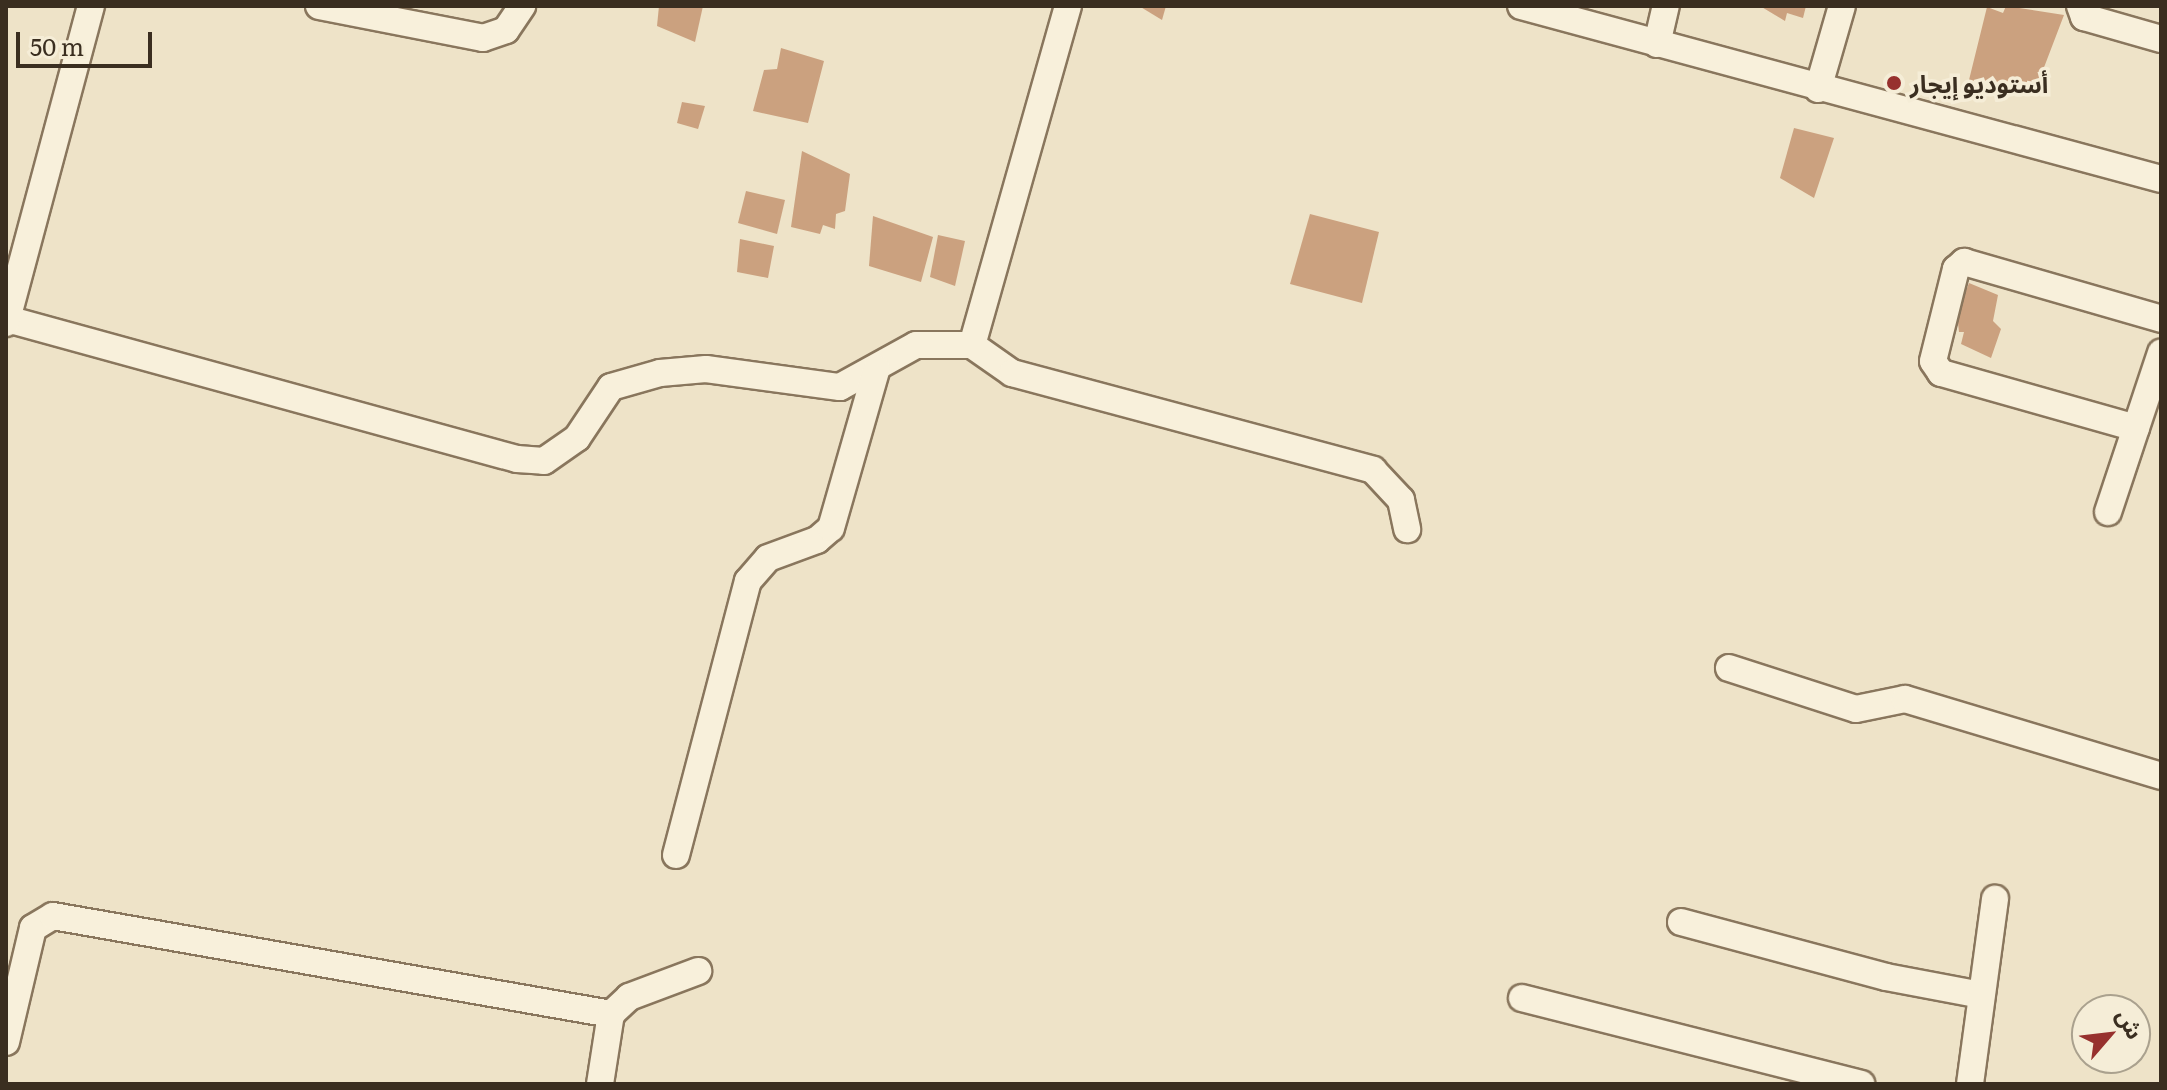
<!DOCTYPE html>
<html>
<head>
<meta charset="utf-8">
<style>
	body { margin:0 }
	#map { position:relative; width:2167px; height:1090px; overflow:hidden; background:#eee3c8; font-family:Literata,"Noto Sans Arabic",serif }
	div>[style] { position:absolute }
	.building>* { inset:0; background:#cba17f }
	.roads { filter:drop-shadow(2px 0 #89765d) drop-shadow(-2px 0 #89765d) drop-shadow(0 2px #89765d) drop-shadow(0 -2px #89765d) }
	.minor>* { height:26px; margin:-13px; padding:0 13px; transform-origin:13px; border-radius:13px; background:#f8f0db }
	.dots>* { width:22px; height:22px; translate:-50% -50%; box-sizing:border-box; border:4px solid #f5edd7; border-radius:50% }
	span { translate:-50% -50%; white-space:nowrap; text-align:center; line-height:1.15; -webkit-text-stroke:7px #f5edd7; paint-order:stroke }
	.poi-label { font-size:24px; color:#3a2e20; font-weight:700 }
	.left { translate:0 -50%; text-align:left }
	.frame { position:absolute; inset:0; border:8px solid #3a2e20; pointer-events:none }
	.north { position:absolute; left:2071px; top:994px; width:80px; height:80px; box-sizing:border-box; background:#f5edd7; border:2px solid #aaa18e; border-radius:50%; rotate:62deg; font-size:22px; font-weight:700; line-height:32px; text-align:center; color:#3a2e20 }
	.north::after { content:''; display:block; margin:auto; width:28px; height:36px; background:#97312e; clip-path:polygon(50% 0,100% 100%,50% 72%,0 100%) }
	.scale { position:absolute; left:16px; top:32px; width:136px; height:36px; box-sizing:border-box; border:4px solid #3a2e20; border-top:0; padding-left:10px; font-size:24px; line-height:28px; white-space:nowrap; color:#3a2e20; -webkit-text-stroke:6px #f5edd7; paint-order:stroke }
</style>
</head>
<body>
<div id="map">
	<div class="building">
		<div style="clip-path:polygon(659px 6px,703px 6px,695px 42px,657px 26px)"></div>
		<div style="clip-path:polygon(1139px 6px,1166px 6px,1162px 20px)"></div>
		<div style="clip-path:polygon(1760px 6px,1806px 6px,1803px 18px,1787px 13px,1785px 21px)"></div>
		<div style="clip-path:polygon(2006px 6px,2064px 15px,2035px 91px,1969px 80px,1987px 7px,2003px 13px)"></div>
		<div style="clip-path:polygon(781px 48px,824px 61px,808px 123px,753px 111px,764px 70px,777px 69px)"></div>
		<div style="clip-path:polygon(682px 102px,705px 106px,698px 129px,677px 123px)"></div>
		<div style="clip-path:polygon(1794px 128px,1834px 138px,1814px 198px,1780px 178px)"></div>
		<div style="clip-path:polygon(802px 151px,850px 174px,845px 211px,836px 214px,835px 229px,823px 225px,820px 234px,791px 227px)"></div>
		<div style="clip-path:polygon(746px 191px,785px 200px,777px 234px,738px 223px)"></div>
		<div style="clip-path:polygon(1310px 214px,1379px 232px,1362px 303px,1290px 284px)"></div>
		<div style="clip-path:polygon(873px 216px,933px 237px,921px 282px,869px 266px)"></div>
		<div style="clip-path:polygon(938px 235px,965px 241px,955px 286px,930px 277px)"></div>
		<div style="clip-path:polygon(740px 239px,774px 246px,768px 278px,737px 272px)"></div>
		<div style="clip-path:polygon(1969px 283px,1998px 295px,1993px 321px,2001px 329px,1991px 358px,1961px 344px,1964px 332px,1959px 332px,1957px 314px)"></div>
	</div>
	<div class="roads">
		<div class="minor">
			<div style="left:319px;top:6px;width:167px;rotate:11deg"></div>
			<div style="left:483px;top:38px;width:24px;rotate:-19deg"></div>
			<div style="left:506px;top:30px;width:29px;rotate:-56deg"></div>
			<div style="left:1068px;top:6px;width:352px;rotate:105.8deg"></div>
			<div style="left:972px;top:345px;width:49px;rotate:35deg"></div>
			<div style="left:1012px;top:373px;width:374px;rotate:15deg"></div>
			<div style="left:1373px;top:470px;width:41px;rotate:47deg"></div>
			<div style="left:1401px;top:500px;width:30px;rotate:78deg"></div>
			<div style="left:1521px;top:6px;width:663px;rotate:15.13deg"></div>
			<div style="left:2080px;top:6px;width:12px;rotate:70deg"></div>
			<div style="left:2084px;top:17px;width:80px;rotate:15.9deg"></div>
			<div style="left:1657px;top:44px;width:39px;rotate:-77deg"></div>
			<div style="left:1818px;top:89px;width:86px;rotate:-73.9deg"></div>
			<div style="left:7px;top:319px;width:529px;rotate:15.35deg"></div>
			<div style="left:517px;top:459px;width:27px;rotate:4deg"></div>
			<div style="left:544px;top:461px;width:40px;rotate:-34.9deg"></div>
			<div style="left:577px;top:438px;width:61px;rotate:-56.3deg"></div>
			<div style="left:611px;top:387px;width:51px;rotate:-15.9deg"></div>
			<div style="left:660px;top:373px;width:46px;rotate:-5deg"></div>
			<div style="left:706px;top:369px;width:135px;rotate:7.7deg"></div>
			<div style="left:840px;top:387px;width:87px;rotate:-28.9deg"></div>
			<div style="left:916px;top:345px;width:56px"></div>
			<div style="left:6px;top:323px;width:328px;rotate:-75deg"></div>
			<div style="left:2136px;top:428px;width:203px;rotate:-164.2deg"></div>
			<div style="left:1941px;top:373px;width:14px;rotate:-124deg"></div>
			<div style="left:1933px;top:361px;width:95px;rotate:-76deg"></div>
			<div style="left:1956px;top:269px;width:11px;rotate:-41deg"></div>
			<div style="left:1964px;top:262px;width:205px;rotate:16.1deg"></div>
			<div style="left:2108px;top:512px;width:168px;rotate:-71.6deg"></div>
			<div style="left:1729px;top:668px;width:133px;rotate:17.9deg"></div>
			<div style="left:1856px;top:709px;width:50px;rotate:-11.5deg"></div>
			<div style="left:1905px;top:699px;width:267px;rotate:16.7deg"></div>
			<div style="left:676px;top:855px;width:283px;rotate:-75.3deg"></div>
			<div style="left:748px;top:581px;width:30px;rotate:-49deg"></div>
			<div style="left:768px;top:558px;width:52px;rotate:-20.2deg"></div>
			<div style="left:817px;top:540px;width:18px;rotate:-41deg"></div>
			<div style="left:831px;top:528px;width:166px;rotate:-74deg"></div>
			<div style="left:1681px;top:922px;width:212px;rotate:15deg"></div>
			<div style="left:1886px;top:977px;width:97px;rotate:10.7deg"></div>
			<div style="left:1522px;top:998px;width:350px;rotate:14.2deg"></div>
			<div style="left:6px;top:1042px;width:117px;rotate:-76.7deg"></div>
			<div style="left:33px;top:928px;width:23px;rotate:-31deg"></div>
			<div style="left:53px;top:916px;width:567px;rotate:9.96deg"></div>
			<div style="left:600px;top:1084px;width:71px;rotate:-81.1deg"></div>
			<div style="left:611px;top:1014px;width:25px;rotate:-43deg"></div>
			<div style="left:629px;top:997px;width:74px;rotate:-20.6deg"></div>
			<div style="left:1970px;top:1084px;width:187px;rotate:-82.3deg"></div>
		</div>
	</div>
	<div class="dots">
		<div style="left:1894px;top:83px;background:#97312e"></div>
	</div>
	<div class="poi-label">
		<span class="left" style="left:1910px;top:83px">أستوديو إيجار</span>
	</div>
	<div class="frame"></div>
	<div class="north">ش</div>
	<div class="scale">50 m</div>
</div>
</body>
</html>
